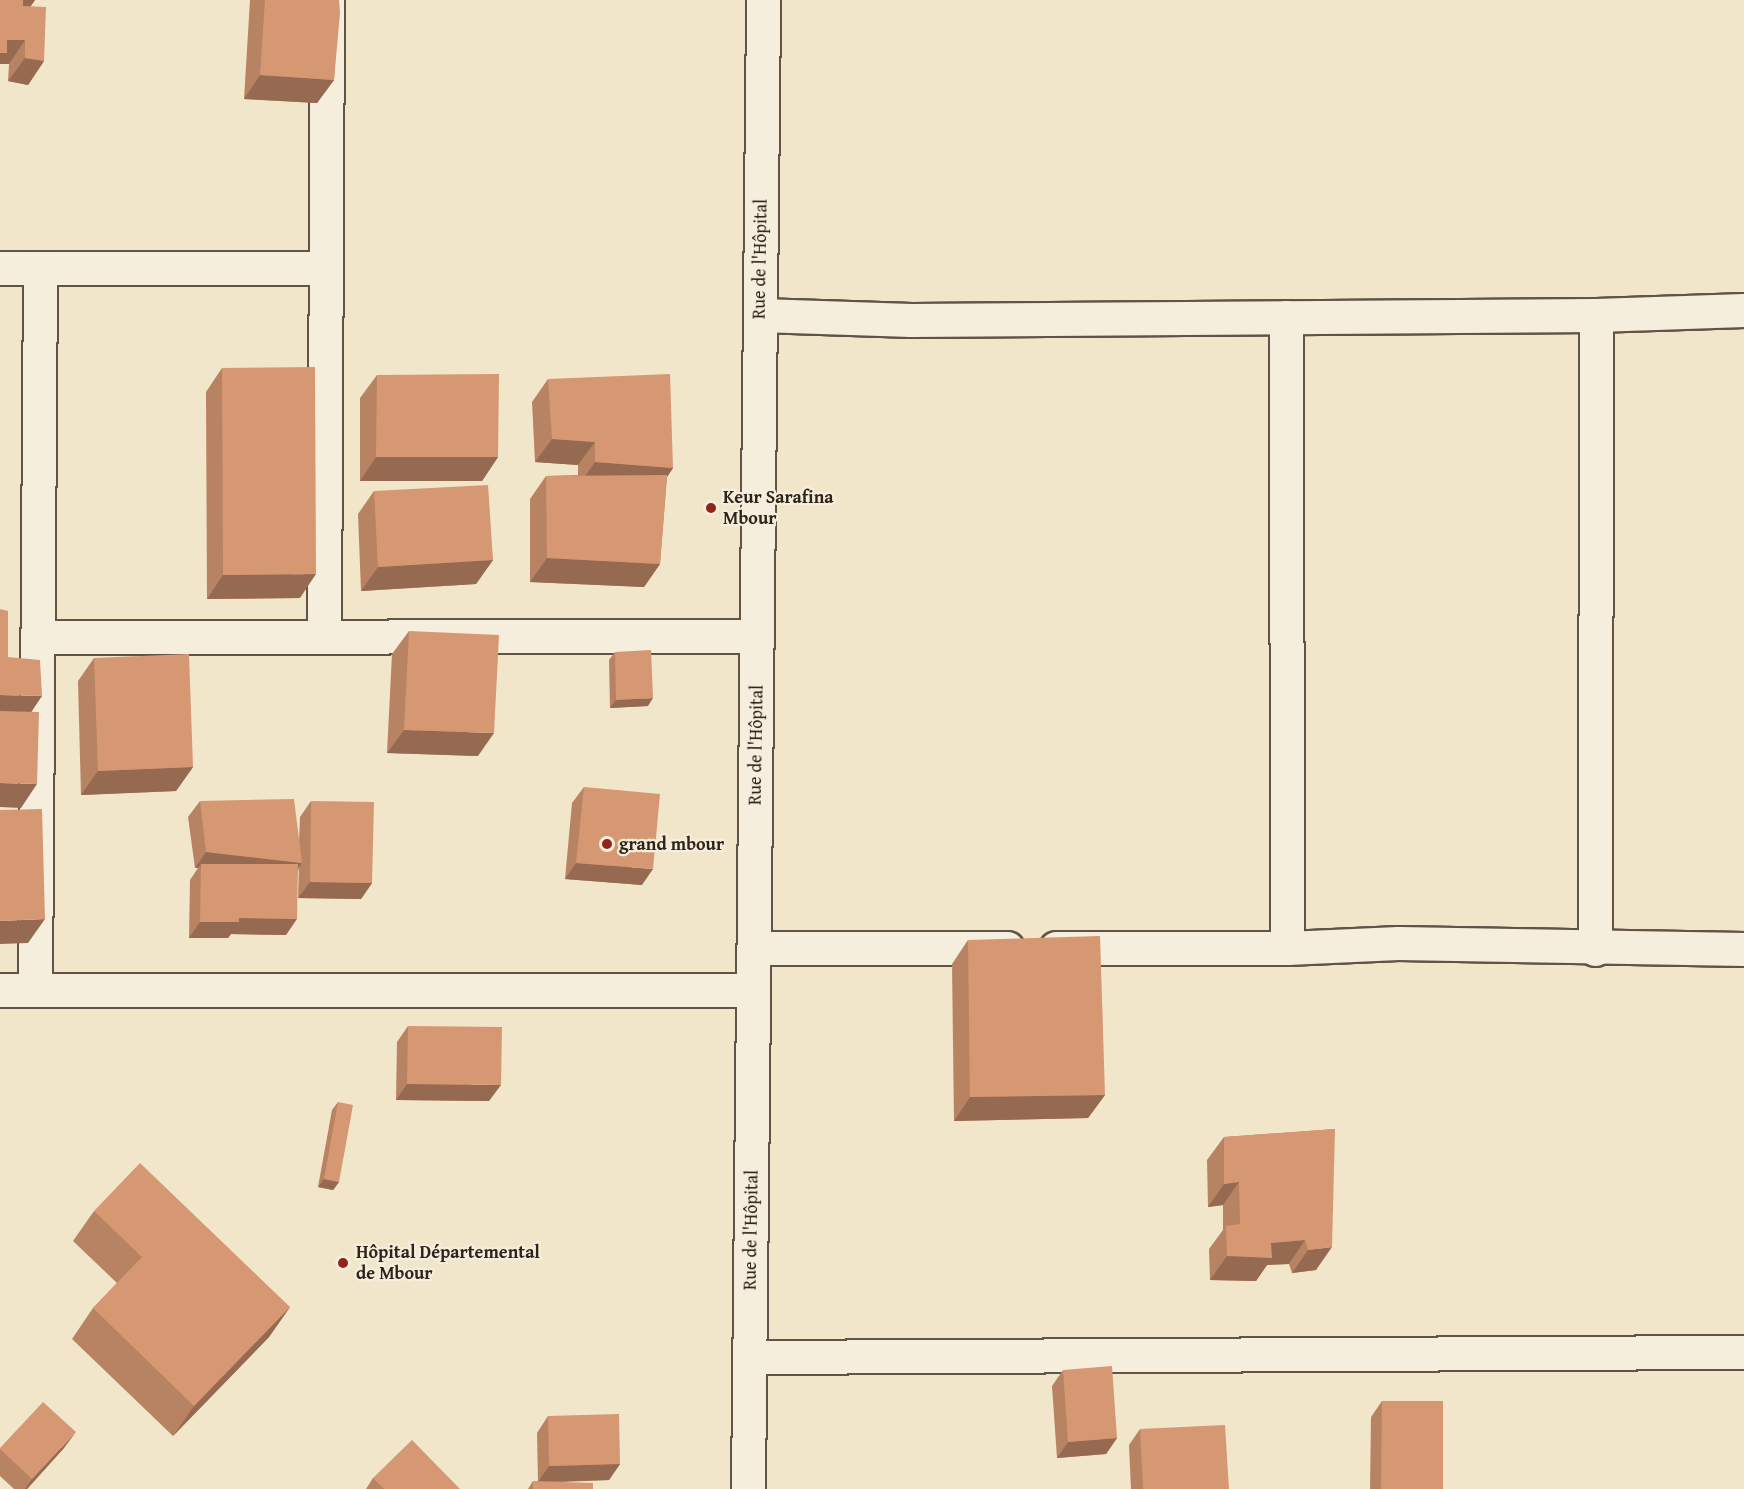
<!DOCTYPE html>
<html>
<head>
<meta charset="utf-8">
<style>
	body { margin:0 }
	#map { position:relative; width:1744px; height:1489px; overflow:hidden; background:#f1e5ca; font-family:"Gentium Book Plus",serif }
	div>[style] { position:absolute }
	.roads { filter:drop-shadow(2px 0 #605446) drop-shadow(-2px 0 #605446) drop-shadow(0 2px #605446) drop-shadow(0 -2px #605446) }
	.street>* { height:33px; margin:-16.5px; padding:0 16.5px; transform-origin:16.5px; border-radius:16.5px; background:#f6eedd }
	.wall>* { inset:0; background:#b88363 }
	.shaded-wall>* { inset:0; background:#966a50 }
	.building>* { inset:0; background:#d69873 }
	.dots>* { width:16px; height:16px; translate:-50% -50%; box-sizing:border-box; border:3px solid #f6eedd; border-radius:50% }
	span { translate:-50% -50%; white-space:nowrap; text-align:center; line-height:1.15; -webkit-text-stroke:4.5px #f6eedd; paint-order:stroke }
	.street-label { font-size:18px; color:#2f231a }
	.poi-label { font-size:18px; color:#2f231a; font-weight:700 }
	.left { translate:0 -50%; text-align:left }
</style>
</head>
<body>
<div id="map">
	<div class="roads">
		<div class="street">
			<div style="left:0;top:268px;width:326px"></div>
			<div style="left:760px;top:315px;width:151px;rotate:1.9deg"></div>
			<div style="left:911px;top:320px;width:685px;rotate:-0.42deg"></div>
			<div style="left:1596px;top:315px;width:148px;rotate:-1.9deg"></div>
			<div style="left:1286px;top:317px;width:631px;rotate:89.91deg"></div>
			<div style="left:38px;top:637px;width:719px;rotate:-0.08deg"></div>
			<div style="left:324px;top:637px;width:637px;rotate:-89.73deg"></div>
			<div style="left:754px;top:948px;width:253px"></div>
			<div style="left:1056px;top:948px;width:231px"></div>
			<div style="left:1287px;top:948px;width:111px;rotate:-2.6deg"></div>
			<div style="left:1398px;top:943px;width:346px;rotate:1deg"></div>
			<div style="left:1595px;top:949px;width:634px;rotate:-89.91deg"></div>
			<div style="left:0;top:990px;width:753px"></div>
			<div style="left:35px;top:990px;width:722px;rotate:-89.6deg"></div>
			<div style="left:749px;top:1357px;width:995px;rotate:-0.29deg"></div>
			<div style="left:748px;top:1489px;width:1489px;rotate:-89.42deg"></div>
		</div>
	</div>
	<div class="wall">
		<div style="clip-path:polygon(0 0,35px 0,30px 7px,44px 61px,28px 85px,8px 81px,9px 64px)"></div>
		<div style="clip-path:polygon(250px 0,339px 0,334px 80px,317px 103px,244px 99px)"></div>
		<div style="clip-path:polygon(222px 368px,300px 598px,207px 599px,206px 392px)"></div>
		<div style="clip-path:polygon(377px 375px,498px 457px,482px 481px,360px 481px,360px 398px)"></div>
		<div style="clip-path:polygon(548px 379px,673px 468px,667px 477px,660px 564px,644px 587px,530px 582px,530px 499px,546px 476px,578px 475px,578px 465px,535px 462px,532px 402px)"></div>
		<div style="clip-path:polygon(374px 491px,493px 560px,476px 584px,361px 591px,358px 514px)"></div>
		<div style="clip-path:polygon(409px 631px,478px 756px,387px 753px,392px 654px)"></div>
		<div style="clip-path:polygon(615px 652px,648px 706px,610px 708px,609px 660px)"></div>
		<div style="clip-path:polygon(94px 658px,193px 767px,176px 791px,81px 795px,78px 681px)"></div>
		<div style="clip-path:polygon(584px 787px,642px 885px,565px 879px,572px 803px)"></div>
		<div style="clip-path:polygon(200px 801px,299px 842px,300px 817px,311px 801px,372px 883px,361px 899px,298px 898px,299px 867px,286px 935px,231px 934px,228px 938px,189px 938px,190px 880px,198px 868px,195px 868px,188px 817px)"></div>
		<div style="clip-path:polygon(968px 940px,1105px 1095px,1088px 1118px,954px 1121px,952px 964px)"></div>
		<div style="clip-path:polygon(408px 1026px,489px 1101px,396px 1100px,397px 1042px)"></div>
		<div style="clip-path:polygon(338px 1102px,339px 1182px,333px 1190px,318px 1187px,332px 1110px)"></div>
		<div style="clip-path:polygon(1335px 1129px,1316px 1270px,1292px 1273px,1289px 1264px,1267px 1265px,1256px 1281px,1210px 1280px,1209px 1249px,1223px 1230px,1223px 1205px,1208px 1207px,1207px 1160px,1224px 1137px)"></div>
		<div style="clip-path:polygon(94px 1211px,290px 1307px,269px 1337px,173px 1436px,72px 1339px,93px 1308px,117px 1283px,73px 1241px)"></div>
		<div style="clip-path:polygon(1063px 1370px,1117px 1438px,1106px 1454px,1057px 1458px,1052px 1386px)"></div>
		<div style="clip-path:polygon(1382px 1401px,1443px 1489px,1370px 1489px,1371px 1417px)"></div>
		<div style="clip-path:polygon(548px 1416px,620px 1464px,609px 1480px,562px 1482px,593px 1489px,528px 1489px,533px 1481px,538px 1481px,537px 1433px)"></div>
		<div style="clip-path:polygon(1140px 1429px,1229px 1489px,1131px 1489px,1129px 1445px)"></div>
		<div style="clip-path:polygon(0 1448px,64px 1448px,27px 1489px,14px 1489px,0 1476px)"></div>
		<div style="clip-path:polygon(373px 1478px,460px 1489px,366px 1489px)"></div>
	</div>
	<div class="shaded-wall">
		<div style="clip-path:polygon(14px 0,35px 0,28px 10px)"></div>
		<div style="clip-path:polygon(7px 40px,25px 40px,9px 64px,0 64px,0 50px)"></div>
		<div style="clip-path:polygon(25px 58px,44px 61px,28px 85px,8px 81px)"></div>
		<div style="clip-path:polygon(260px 75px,334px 80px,317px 103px,244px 99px)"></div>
		<div style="clip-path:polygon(552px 439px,595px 442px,578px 465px,535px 462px)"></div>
		<div style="clip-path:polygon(376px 457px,498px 457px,482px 481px,360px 481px)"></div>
		<div style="clip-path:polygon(595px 462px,673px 468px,657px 492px,578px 486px)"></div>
		<div style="clip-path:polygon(547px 558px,660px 564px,644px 587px,530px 582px)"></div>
		<div style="clip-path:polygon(493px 560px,476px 584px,361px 591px,378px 567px)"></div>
		<div style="clip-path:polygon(316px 574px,300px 598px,207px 599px,223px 575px)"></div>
		<div style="clip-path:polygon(0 695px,42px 696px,26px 720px,0 719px)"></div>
		<div style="clip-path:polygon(653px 698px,648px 706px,610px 708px,616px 700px)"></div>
		<div style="clip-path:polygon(404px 730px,494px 733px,478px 756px,387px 753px)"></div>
		<div style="clip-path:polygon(193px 767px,176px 791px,81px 795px,98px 771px)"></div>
		<div style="clip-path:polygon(0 783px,37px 784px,21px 808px,0 807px)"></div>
		<div style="clip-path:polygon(206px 852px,302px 863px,290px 879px,201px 864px,198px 868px,195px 868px)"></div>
		<div style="clip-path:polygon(576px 863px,653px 869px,642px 885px,565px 879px)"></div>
		<div style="clip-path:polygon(310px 882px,372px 883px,361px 899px,298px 898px)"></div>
		<div style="clip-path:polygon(239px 918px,297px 919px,286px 935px,231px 934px,228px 938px,189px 938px,200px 922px)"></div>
		<div style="clip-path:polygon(45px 919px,28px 943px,0 944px,0 921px)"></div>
		<div style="clip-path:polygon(407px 1084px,501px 1085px,489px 1101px,396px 1100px)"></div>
		<div style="clip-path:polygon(1105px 1095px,1088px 1118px,954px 1121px,970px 1097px)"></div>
		<div style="clip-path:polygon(324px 1179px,339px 1182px,333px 1190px,318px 1187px)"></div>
		<div style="clip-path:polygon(1239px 1182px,1223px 1205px,1208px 1207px,1224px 1184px)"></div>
		<div style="clip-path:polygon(1305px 1240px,1289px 1264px,1267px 1265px,1256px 1281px,1210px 1280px,1227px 1256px,1271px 1243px)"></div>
		<div style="clip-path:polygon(1332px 1247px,1316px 1270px,1292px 1273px,1308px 1250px)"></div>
		<div style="clip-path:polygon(290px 1307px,269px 1337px,173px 1436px,194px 1406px)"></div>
		<div style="clip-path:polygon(76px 1432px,64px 1448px,27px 1489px,25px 1489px,32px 1479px)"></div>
		<div style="clip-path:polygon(1117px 1438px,1106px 1454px,1057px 1458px,1068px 1442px)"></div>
		<div style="clip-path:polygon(620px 1464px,609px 1480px,538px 1482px,549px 1466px)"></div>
	</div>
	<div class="building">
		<div style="clip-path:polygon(0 0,23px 0,23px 6px,46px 7px,44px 61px,25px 58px,25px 40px,7px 40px,7px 53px,0 53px)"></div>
		<div style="clip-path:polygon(265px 0,339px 0,340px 13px,334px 80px,260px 75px)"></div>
		<div style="clip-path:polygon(315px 367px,316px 574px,223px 575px,222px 368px)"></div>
		<div style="clip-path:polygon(499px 374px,498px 457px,376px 457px,377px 375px)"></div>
		<div style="clip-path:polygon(670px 374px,673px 468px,595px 462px,595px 442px,552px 439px,548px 379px)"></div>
		<div style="clip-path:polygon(667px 475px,660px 564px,547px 558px,546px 476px)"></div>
		<div style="clip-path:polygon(488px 485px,493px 560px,378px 567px,374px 491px)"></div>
		<div style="clip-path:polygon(0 609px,8px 611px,8px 657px,40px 660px,42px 696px,0 695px)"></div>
		<div style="clip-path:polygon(409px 631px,499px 635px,494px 733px,404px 730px)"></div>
		<div style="clip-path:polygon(651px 650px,653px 698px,616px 700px,615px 652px)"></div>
		<div style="clip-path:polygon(189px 654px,193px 767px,98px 771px,94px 658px)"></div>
		<div style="clip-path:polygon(0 711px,39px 712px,37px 784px,0 783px)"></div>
		<div style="clip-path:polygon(584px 787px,660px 794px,653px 869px,576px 863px)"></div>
		<div style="clip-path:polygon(294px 799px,302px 863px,206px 852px,200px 801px)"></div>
		<div style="clip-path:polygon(311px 801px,374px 802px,372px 883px,310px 882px)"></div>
		<div style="clip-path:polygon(42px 809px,45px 919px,0 921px,0 810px)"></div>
		<div style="clip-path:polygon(201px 864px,298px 864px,297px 919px,239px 918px,239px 922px,200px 922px)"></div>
		<div style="clip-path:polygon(1100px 936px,1105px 1095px,970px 1097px,968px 940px)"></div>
		<div style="clip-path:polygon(408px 1026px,502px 1027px,501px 1085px,407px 1084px)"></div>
		<div style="clip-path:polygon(338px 1102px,353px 1105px,339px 1182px,324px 1179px)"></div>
		<div style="clip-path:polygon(1335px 1129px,1332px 1247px,1308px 1250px,1305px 1240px,1271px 1243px,1272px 1258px,1227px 1256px,1226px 1226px,1240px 1224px,1239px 1182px,1224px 1184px,1224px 1137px)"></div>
		<div style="clip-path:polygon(140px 1163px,290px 1307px,194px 1406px,93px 1308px,142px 1257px,94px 1211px)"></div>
		<div style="clip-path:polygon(1112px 1366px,1117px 1438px,1068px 1442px,1063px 1370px)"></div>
		<div style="clip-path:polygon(1382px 1401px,1443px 1401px,1443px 1489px,1381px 1489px)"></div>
		<div style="clip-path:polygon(43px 1402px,76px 1432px,32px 1479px,0 1449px,0 1448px)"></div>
		<div style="clip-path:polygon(619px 1414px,620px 1464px,549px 1466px,548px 1416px)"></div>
		<div style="clip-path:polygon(1225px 1425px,1229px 1489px,1143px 1489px,1140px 1429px)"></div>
		<div style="clip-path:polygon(412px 1440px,460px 1489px,384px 1489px,373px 1478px)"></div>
		<div style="clip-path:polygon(533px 1481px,593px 1483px,593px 1489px,533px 1489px)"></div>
	</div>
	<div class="dots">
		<div style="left:711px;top:508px;background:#8f2418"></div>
		<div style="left:607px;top:844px;background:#8f2418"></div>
		<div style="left:343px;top:1263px;background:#8f2418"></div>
	</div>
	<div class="street-label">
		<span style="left:760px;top:259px;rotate:-89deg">Rue de l'Hôpital</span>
		<span style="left:756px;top:745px;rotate:-89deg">Rue de l'Hôpital</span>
		<span style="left:751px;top:1230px;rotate:-89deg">Rue de l'Hôpital</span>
	</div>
	<div class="poi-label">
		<span class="left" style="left:723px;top:508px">Keur Sarafina<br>Mbour</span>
		<span class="left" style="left:619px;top:844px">grand mbour</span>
		<span class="left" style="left:356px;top:1263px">Hôpital Départemental<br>de Mbour</span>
	</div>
</div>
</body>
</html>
